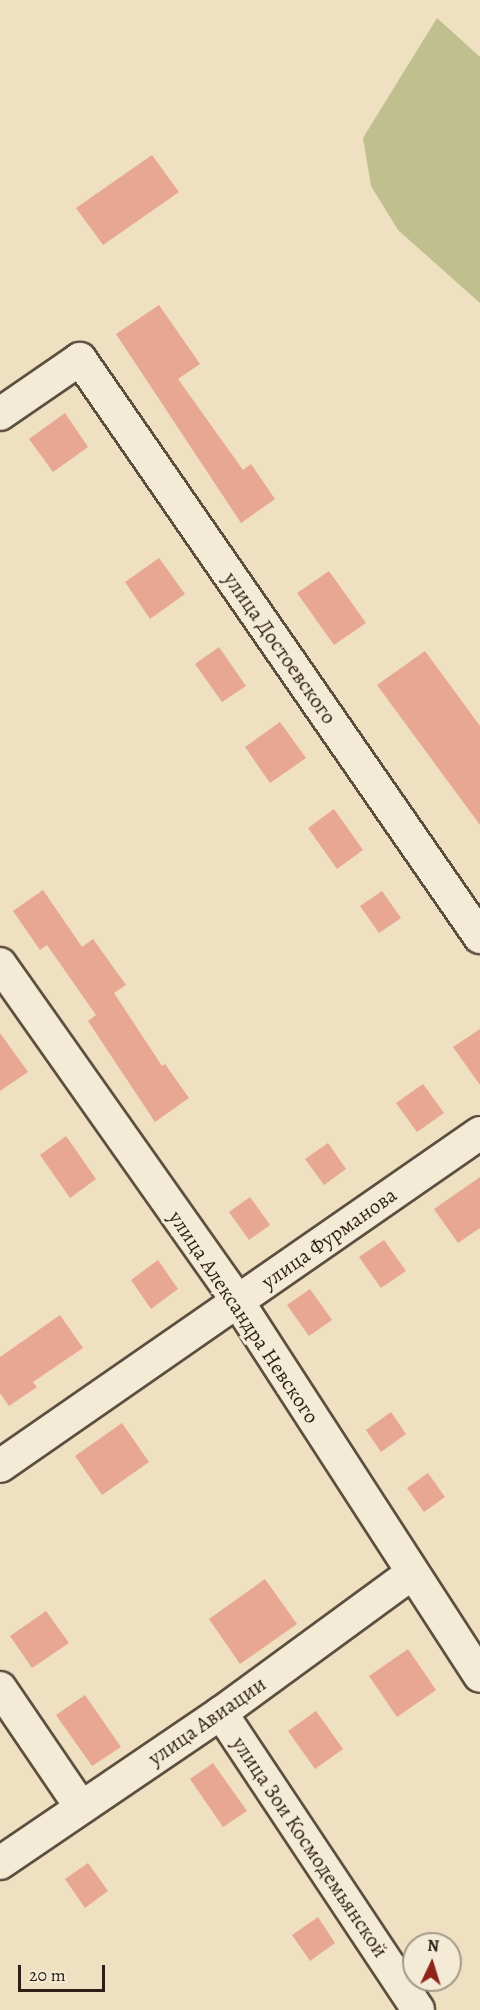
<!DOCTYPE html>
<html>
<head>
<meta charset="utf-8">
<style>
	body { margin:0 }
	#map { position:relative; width:480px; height:2010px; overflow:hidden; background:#eee0c0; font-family:Alegreya,serif }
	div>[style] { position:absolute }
	.green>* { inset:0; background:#bfc08e }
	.building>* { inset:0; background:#e7a793 }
	.roads { filter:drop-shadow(2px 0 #5d4f40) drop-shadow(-2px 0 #5d4f40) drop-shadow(0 2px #5d4f40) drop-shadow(0 -2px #5d4f40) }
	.street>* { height:32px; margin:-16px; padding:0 16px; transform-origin:16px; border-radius:16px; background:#f4ebd6 }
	span { translate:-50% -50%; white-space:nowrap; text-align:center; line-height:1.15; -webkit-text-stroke:6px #f4ebd6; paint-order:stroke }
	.street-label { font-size:21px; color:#2d1f16 }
	.north { position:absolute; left:402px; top:1932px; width:60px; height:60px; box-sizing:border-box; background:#f4ebd6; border:2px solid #a49989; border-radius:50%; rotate:4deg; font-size:16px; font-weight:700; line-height:24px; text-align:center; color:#2d1f16 }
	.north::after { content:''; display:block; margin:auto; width:21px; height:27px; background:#8f2418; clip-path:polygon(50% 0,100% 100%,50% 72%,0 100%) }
	.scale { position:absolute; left:18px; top:1965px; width:87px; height:27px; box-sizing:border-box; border:3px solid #2d1f16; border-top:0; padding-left:8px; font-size:18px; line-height:21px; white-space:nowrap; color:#2d1f16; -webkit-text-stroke:4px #f4ebd6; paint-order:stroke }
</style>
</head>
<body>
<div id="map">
	<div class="green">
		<div style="clip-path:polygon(437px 18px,480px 57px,480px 303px,398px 230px,371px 186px,363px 138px)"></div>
	</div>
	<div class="building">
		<div style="clip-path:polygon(152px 155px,179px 192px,103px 245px,76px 208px)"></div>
		<div style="clip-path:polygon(159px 305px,200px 364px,178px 379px,243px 470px,251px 464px,275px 499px,241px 523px,116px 334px)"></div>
		<div style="clip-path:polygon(65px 413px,88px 447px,53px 472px,29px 439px)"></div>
		<div style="clip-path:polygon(159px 558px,185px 594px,150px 619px,125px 582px)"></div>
		<div style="clip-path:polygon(329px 571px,366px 623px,334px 645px,297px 593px)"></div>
		<div style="clip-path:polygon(219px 647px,246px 686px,222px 702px,195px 664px)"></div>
		<div style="clip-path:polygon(425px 651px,480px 726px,480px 825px,377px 685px)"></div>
		<div style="clip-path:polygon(280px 722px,306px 758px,270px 783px,245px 747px)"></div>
		<div style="clip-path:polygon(334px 809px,363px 850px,337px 869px,308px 828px)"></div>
		<div style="clip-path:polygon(43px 890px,82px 947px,93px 939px,126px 985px,114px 993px,162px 1066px,165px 1064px,189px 1098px,155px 1122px,88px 1021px,96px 1015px,47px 945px,40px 950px,13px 911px)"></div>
		<div style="clip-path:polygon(382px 891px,401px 918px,379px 933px,360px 906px)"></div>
		<div style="clip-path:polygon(480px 1029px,480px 1085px,453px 1047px)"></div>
		<div style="clip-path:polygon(0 1033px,28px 1072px,0 1091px)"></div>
		<div style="clip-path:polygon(423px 1084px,444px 1113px,417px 1132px,396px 1103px)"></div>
		<div style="clip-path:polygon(66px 1136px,96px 1179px,70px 1198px,40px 1155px)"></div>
		<div style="clip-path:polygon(328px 1143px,346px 1169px,324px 1185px,305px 1159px)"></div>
		<div style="clip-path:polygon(480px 1177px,480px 1228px,458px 1243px,434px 1209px)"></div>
		<div style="clip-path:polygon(250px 1197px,270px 1225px,249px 1240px,229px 1212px)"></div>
		<div style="clip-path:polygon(384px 1240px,406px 1271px,381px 1288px,359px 1257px)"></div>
		<div style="clip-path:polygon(158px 1260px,178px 1289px,151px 1309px,131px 1280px)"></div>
		<div style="clip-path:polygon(310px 1289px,332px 1320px,309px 1336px,287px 1305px)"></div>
		<div style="clip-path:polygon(60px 1315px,83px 1348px,33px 1382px,37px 1387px,9px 1406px,0 1393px,0 1357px)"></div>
		<div style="clip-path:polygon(391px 1412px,406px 1434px,381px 1452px,366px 1430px)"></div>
		<div style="clip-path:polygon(122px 1423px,149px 1462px,102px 1495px,75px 1456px)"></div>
		<div style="clip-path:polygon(428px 1473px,445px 1497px,424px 1512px,407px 1488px)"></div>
		<div style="clip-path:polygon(265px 1579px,297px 1624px,240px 1664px,209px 1619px)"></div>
		<div style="clip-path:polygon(46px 1611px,69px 1643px,32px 1668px,10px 1636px)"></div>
		<div style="clip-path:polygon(408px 1649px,436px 1690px,397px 1717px,369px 1676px)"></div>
		<div style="clip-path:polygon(85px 1695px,121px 1747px,92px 1766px,56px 1715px)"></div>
		<div style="clip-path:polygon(316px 1711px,343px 1749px,315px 1769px,288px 1731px)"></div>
		<div style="clip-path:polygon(213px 1763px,247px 1811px,223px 1827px,190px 1779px)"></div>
		<div style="clip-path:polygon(88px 1863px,108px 1891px,85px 1908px,65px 1879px)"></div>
		<div style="clip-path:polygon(318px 1917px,335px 1943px,310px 1961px,292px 1935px)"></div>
	</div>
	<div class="roads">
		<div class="street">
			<div style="left:0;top:414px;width:97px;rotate:-34.5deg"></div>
			<div style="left:80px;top:359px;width:703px;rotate:55.32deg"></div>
			<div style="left:0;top:964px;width:413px;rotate:54.8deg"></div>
			<div style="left:238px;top:1302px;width:445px;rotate:57.1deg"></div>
			<div style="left:0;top:1466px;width:584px;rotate:-34.75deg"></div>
			<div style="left:0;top:1688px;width:144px;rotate:55.8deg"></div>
			<div style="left:221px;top:1713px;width:356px;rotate:56.4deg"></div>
			<div style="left:0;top:1863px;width:267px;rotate:-34.2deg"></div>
			<div style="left:221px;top:1713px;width:235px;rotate:-36.2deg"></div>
		</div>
	</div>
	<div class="street-label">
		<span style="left:280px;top:648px;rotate:55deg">улица Достоевского</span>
		<span style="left:329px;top:1238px;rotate:-35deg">улица Фурманова</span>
		<span style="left:244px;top:1317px;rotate:56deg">улица Александра Невского</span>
		<span style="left:207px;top:1721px;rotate:-35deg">улица Авиации</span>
		<span style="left:310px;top:1847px;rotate:56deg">улица Зои Космодемьянской</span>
	</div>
	<div class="north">N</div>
	<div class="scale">20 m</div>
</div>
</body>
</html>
